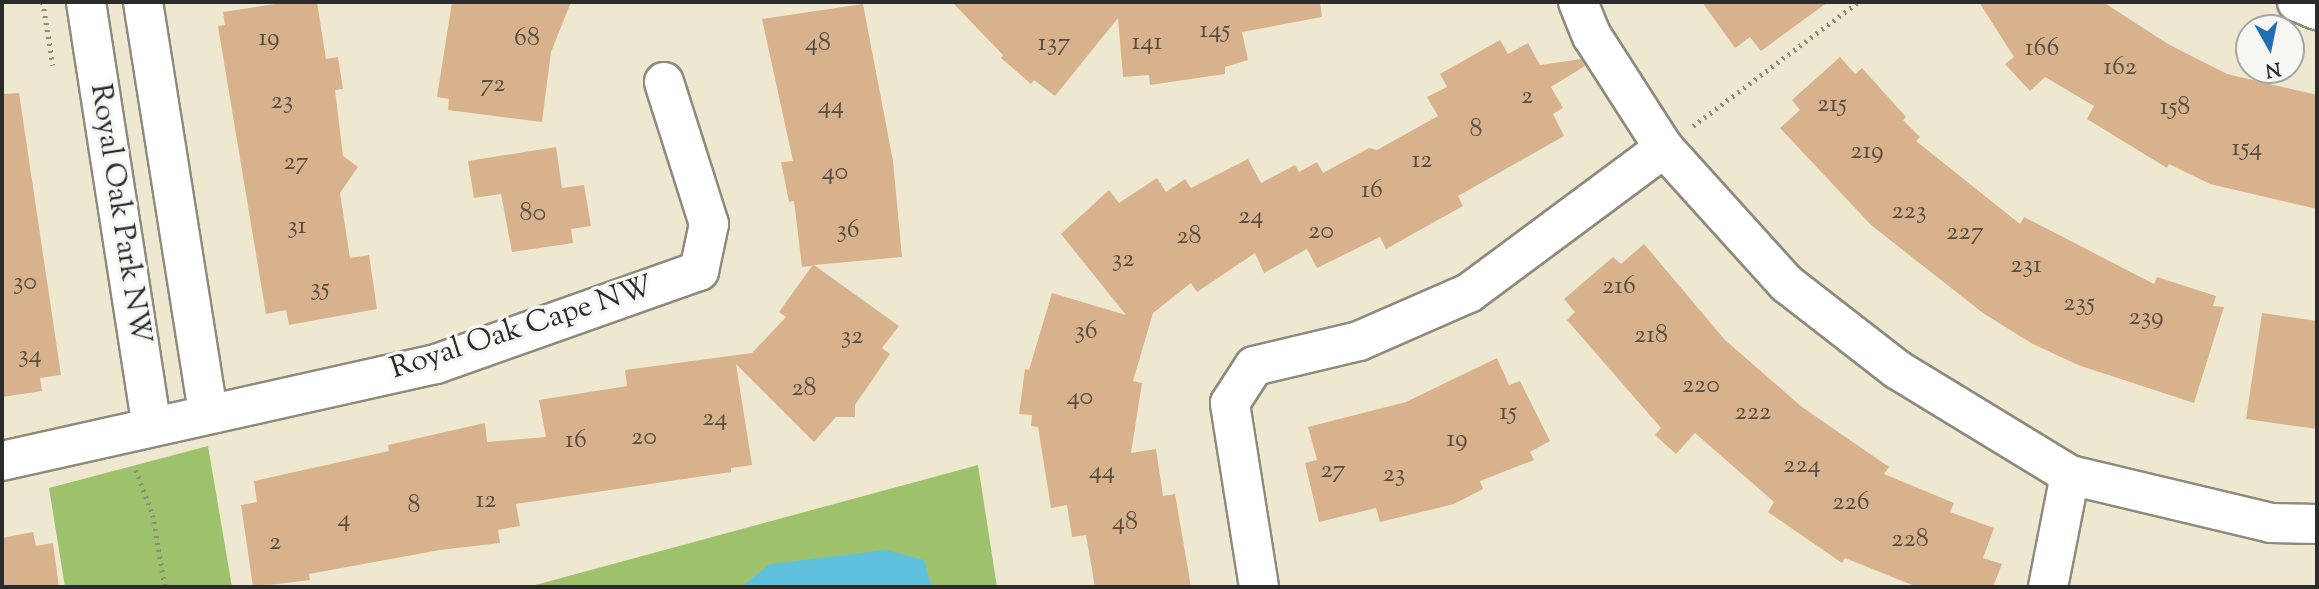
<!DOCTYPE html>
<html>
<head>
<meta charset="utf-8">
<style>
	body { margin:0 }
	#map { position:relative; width:2319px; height:589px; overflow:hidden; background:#efe8d0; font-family:"Sorts Mill Goudy",serif }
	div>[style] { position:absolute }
	.green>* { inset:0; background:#9ec26c }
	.water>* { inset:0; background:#60c1df }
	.building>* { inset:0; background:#d8b28c }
	.path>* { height:4.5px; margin-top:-2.25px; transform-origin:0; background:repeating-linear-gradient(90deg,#8d8a7e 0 2px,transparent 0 7px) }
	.roads { filter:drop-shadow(2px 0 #8d8a7e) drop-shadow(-2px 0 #8d8a7e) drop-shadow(0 2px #8d8a7e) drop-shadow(0 -2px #8d8a7e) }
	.street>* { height:38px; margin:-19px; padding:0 19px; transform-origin:19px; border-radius:19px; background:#fff }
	span { translate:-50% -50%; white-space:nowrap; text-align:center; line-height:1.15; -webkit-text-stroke:7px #f6f6f2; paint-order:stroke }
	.number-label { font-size:26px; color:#564d43 }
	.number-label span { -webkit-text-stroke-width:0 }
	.street-label { font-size:30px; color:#2b2b2b }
	.frame { position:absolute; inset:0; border:4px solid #2b2b2b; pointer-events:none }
	.north { position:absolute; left:2235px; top:14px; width:70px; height:70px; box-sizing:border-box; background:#f6f6f2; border:2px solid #a5a5a2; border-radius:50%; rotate:171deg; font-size:19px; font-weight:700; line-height:28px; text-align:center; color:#2b2b2b }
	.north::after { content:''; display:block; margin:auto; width:24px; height:32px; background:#1f6fb2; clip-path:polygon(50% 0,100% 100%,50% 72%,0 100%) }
</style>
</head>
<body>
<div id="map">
	<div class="green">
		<div style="clip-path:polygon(208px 446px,232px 587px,65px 587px,49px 488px)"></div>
		<div style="clip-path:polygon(978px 465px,997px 587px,528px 587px)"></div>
	</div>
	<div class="water">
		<div style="clip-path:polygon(887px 550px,924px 560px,932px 587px,741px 587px,770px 564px)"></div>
	</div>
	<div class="building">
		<div style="clip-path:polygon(288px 2px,317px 2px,326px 59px,338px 57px,343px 89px,335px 90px,343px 156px,358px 167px,340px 193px,350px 258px,369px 255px,377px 309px,289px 325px,286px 310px,266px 314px,218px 26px,225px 25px,223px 12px)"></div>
		<div style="clip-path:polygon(452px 2px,571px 2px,551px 52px,542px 122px,448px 110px,449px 99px,437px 97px)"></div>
		<div style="clip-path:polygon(952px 2px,1320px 2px,1322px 17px,1242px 32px,1248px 60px,1225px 67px,1225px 74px,1150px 85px,1149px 75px,1123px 77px,1118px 18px,1055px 96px,1034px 80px,1031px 84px,1001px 58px,1003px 55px)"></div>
		<div style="clip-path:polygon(1702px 2px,1828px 2px,1761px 51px,1750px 37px,1735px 48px)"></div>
		<div style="clip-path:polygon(1979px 2px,2103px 2px,2168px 44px,2227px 74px,2317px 95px,2317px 209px,2210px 184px,2169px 164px,2167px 168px,2087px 119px,2094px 106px,2045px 77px,2030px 91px,2005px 64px,2014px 57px)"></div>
		<div style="clip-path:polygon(863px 4px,893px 161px,902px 257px,814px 265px,899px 326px,882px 348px,890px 354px,855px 405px,855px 417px,836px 417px,814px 442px,736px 364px,752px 465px,731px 468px,731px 472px,516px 504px,520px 526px,498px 530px,500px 543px,440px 550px,309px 574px,310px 580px,253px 587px,241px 505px,257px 502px,254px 481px,389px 451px,388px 445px,485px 423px,487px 442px,546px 437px,539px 400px,627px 386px,625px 370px,752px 353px,786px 317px,779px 312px,812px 266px,802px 267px,794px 201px,789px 202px,781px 162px,793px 161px,762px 19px)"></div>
		<div style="clip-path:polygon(1500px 40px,1508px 54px,1528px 43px,1540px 65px,1581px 59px,1585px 66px,1551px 87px,1563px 108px,1553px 114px,1564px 136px,1458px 196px,1463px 206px,1386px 249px,1380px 237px,1317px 268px,1307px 249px,1264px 273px,1255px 253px,1197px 292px,1191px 283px,1153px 313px,1133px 381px,1142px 383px,1131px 453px,1156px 449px,1163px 496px,1175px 494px,1191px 587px,1095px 587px,1086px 535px,1072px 537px,1067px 505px,1051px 508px,1038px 427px,1031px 426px,1032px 415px,1019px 414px,1025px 369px,1029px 370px,1052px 293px,1126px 315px,1061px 234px,1109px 190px,1119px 203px,1157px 178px,1166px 192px,1185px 179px,1191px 188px,1248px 159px,1261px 183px,1295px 165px,1299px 172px,1317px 162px,1323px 173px,1369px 148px,1377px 150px,1438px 116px,1427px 97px,1447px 87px,1440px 74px)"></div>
		<div style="clip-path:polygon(1840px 57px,1855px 74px,1862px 68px,1906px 117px,1903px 120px,1920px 137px,1916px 141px,2020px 224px,2024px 217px,2154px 284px,2157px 277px,2216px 296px,2213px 306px,2224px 307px,2194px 403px,2078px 365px,2031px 343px,1983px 313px,1871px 225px,1780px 128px,1800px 110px,1792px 100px)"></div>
		<div style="clip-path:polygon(19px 93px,61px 375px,40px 378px,42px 391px,2px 397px,2px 94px)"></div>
		<div style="clip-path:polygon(556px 147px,562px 188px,584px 185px,591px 226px,571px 229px,573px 243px,512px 252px,501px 194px,474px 198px,468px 161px)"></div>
		<div style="clip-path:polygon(1644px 244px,1725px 340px,1802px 407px,1889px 467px,1884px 474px,1954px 503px,1950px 512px,1994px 528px,1983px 558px,2002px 564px,1993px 587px,1917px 587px,1845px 558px,1842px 563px,1768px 512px,1774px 502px,1695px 433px,1676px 454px,1655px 435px,1661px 428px,1567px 320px,1575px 312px,1564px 299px,1613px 257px,1621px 264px)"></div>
		<div style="clip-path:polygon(2262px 313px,2317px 321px,2317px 429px,2246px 419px)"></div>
		<div style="clip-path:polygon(1497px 358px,1509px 385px,1520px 381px,1550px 441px,1530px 452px,1534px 460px,1480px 481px,1483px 489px,1454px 504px,1380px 522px,1376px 508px,1319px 522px,1305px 463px,1317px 460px,1308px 427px,1406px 402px)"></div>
		<div style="clip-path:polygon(33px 532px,36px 546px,53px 543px,59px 587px,2px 587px,2px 538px)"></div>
	</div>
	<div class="path">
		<div style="left:43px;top:2px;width:64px;rotate:81deg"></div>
		<div style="left:1693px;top:126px;width:206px;rotate:-36.9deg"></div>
		<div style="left:136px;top:470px;width:48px;rotate:69.3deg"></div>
		<div style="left:153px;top:515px;width:73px;rotate:80.5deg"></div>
	</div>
	<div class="roads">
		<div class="street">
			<div style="left:86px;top:2px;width:429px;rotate:81.2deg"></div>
			<div style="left:143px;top:2px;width:415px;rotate:81deg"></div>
			<div style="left:1578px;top:2px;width:37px;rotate:68deg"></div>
			<div style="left:1592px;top:36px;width:133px;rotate:57.3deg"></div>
			<div style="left:1664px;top:148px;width:183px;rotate:47.9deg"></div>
			<div style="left:1787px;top:284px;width:140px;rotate:37.8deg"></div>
			<div style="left:1898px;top:370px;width:202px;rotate:31.4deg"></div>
			<div style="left:2070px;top:475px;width:207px;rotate:13.4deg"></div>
			<div style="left:2271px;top:523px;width:46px;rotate:1.2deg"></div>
			<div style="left:2297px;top:2px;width:22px;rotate:22deg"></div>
			<div style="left:2px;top:461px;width:445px;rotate:-12.6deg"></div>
			<div style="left:436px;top:364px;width:279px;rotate:-19.5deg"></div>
			<div style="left:699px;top:271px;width:48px;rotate:-78deg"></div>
			<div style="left:709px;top:224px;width:149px;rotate:-107.6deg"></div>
			<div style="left:1259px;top:587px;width:186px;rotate:-99deg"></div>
			<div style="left:1230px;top:403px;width:44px;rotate:-57deg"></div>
			<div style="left:1254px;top:366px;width:108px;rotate:-13.4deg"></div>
			<div style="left:1359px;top:341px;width:120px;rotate:-23.6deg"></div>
			<div style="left:1469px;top:293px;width:243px;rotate:-36.6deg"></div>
			<div style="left:2048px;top:587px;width:114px;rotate:-78.9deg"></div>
		</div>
	</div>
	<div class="number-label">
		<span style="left:1215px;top:31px">145</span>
		<span style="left:269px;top:39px">19</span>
		<span style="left:527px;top:39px">68</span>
		<span style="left:1147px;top:43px">141</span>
		<span style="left:818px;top:44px">48</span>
		<span style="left:1054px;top:44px">137</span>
		<span style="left:2042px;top:49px">166</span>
		<span style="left:2120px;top:68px">162</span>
		<span style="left:493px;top:85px">72</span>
		<span style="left:1527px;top:97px">2</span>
		<span style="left:282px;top:102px">23</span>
		<span style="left:1832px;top:105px">215</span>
		<span style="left:831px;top:107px">44</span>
		<span style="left:2175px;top:108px">158</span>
		<span style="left:1476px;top:130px">8</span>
		<span style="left:2247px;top:149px">154</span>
		<span style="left:1867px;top:152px">219</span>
		<span style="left:1422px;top:161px">12</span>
		<span style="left:296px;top:163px">27</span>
		<span style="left:835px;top:173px">40</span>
		<span style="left:1372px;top:191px">16</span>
		<span style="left:1909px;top:212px">223</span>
		<span style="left:533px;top:214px">80</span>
		<span style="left:1251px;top:217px">24</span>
		<span style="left:297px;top:227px">31</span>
		<span style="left:848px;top:231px">36</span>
		<span style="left:1321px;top:232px">20</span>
		<span style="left:1965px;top:233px">227</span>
		<span style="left:1189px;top:237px">28</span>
		<span style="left:1123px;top:260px">32</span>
		<span style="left:2026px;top:266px">231</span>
		<span style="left:25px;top:283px">30</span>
		<span style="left:1619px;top:287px">216</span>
		<span style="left:320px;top:289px">35</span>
		<span style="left:2079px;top:304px">235</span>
		<span style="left:2146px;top:318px">239</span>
		<span style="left:1086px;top:332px">36</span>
		<span style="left:1651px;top:336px">218</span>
		<span style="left:852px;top:337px">32</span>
		<span style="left:30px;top:356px">34</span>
		<span style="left:1701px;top:386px">220</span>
		<span style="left:804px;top:389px">28</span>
		<span style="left:1080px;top:398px">40</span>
		<span style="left:1508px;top:413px">15</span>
		<span style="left:1753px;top:413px">222</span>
		<span style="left:715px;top:419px">24</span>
		<span style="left:644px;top:438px">20</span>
		<span style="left:1457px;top:440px">19</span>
		<span style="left:576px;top:441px">16</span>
		<span style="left:1802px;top:466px">224</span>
		<span style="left:1333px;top:471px">27</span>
		<span style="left:1102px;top:472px">44</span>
		<span style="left:1394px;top:475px">23</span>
		<span style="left:486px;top:501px">12</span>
		<span style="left:1851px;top:503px">226</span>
		<span style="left:414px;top:506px">8</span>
		<span style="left:344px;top:520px">4</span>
		<span style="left:1125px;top:523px">48</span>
		<span style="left:1910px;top:540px">228</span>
		<span style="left:275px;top:543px">2</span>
	</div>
	<div class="street-label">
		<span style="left:119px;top:214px;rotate:81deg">Royal Oak Park NW</span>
		<span style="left:522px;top:329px;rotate:-18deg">Royal Oak Cape NW</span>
	</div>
	<div class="frame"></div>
	<div class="north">N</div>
</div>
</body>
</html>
